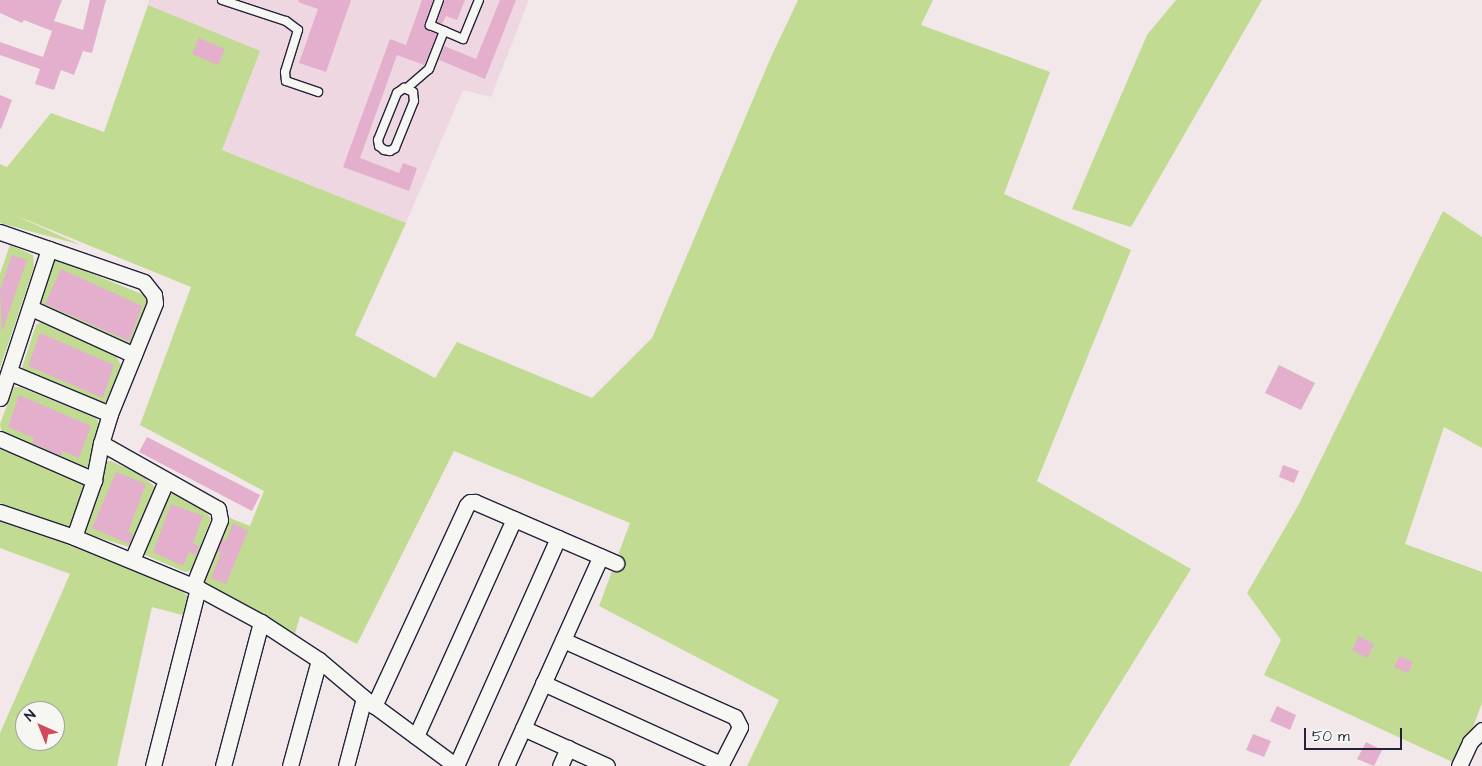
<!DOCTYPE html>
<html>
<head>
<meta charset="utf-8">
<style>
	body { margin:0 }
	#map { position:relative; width:1482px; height:766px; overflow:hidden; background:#f2e8ea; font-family:"Architects Daughter",sans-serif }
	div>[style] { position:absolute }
	.built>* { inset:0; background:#eed7e1 }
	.green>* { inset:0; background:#c1db92 }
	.building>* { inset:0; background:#e3afcc }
	.roads { filter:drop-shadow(1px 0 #22223b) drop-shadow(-1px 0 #22223b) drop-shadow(0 1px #22223b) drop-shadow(0 -1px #22223b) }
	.lane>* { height:8px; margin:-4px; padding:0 4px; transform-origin:4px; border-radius:4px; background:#f6f6f2 }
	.street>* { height:15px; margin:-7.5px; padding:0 7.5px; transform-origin:7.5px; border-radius:7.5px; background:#f6f6f2 }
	span { translate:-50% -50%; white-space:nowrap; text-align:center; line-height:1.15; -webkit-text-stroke:4px #f6f6f2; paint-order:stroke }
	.north { position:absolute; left:15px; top:701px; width:50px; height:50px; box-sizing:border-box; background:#f6f6f2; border:1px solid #a1a1a9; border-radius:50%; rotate:316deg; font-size:14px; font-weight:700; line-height:20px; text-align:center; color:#22223b }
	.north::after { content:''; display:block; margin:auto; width:18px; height:22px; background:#d1495b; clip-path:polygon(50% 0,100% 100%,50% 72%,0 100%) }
	.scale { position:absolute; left:1304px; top:728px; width:98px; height:22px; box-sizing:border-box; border:2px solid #22223b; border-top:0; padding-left:6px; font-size:15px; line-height:18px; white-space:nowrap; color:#22223b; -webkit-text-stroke:4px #f6f6f2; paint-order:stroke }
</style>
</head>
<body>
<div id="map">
	<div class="built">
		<div style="clip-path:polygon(149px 0,529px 0,491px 97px,463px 90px,406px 223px,222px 150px,148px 5px)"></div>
	</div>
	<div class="green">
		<div style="clip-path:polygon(798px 0,933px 0,921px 25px,1050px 72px,1004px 194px,1131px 250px,1037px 481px,1191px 569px,1069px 766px,747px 766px,779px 700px,599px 606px,630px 523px,454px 451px,357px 644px,300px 616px,294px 637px,205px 583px,203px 577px,226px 519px,230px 518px,250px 526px,264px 491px,140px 425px,191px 287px,12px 214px,81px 245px,0 223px,0 164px,7px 167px,51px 113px,104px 132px,148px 5px,260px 51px,222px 150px,406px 223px,355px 335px,435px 378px,457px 342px,592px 398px,652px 338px,771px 57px)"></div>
		<div style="clip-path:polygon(1176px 0,1262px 0,1131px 227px,1072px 209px,1147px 35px)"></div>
		<div style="clip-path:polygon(1443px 211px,1482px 237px,1482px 448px,1444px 427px,1405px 544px,1482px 572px,1482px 703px,1459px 765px,1264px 675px,1281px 640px,1247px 593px,1299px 504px)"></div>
		<div style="clip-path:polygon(10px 245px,33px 255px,34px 267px,0 368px,0 274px)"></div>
		<div style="clip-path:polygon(54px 258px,144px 295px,148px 304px,132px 342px,125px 344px,39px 308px)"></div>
		<div style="clip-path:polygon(41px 322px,115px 355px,122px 366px,109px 401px,101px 405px,29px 374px,22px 368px,36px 325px)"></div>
		<div style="clip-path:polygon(14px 387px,20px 387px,96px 418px,99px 424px,90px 468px,86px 471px,2px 434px,0 424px)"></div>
		<div style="clip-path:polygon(0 446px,80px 481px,84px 486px,74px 521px,68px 526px,63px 526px,0 503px)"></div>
		<div style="clip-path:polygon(105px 461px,111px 461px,141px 475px,154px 486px,153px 494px,133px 544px,129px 547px,87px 534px,84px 528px)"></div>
		<div style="clip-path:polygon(172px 493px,201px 507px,211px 518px,194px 565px,190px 571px,185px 572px,145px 555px,143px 550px,168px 494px)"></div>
		<div style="clip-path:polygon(evenodd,0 521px,76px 547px,179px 589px,188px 596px,186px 616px,152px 607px,117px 766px,0 766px,0 733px,70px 574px,0 548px,0 521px,25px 711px,55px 711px,55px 741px,25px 741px,25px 711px)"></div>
	</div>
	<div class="building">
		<div style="clip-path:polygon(0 0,62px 0,54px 21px,83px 30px,90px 0,106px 0,92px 53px,83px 51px,74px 75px,61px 70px,54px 90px,35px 84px,40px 69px,0 55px,0 42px,43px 57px,52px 31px,24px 20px,22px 23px,0 13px)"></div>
		<div style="clip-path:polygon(299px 0,351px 0,326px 72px,299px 63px,318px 9px,298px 2px)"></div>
		<div style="clip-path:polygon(422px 0,433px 0,424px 25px,427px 30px,437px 34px,428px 56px,424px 65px,397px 55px,360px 158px,399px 173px,403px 163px,417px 168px,409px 191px,343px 167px,390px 39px,406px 45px)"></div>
		<div style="clip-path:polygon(445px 0,465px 0,457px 20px,446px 16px,442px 24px,437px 22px)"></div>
		<div style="clip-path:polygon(500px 0,516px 0,485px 79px,439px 60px,444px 46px,476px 59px)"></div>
		<div style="clip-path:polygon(199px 38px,225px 49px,218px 65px,192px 54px)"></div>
		<div style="clip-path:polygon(0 95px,12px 100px,1px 129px,0 128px)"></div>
		<div style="clip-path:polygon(12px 255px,27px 260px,2px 332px,0 290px)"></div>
		<div style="clip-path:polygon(61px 269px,142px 306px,129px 341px,45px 304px)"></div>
		<div style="clip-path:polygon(40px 333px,114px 365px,103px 398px,28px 366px)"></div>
		<div style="clip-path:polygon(1279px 365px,1315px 383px,1301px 410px,1265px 393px)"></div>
		<div style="clip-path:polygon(19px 395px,91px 426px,79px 458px,63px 451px,61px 456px,32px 443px,34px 438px,8px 427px)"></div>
		<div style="clip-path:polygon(147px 437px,260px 495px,252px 511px,139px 452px)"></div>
		<div style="clip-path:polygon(1283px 465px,1299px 471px,1294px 483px,1279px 477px)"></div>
		<div style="clip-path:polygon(116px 472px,146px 484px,128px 532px,133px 534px,129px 544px,92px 528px)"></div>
		<div style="clip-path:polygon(171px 504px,203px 516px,193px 543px,199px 546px,196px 555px,189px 552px,183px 566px,153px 552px)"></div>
		<div style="clip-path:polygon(233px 523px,248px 531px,226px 584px,211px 578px,221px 553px,217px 551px,222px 540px,226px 541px)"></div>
		<div style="clip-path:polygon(1359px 636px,1374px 644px,1367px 658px,1352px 650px)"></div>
		<div style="clip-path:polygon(1400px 656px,1413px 662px,1408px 673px,1394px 667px)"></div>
		<div style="clip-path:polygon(1277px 706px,1296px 715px,1290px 730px,1270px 721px)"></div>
		<div style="clip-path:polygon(1253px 734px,1271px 741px,1264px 757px,1246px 750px)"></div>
		<div style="clip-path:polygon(1366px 742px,1382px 750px,1374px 766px,1357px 759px)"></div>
	</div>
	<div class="roads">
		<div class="lane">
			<div style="left:222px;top:0;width:67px;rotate:18.2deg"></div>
			<div style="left:286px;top:21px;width:15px;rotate:37deg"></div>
			<div style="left:298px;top:30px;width:44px;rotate:107.2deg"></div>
			<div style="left:285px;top:72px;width:9px;rotate:84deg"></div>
			<div style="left:286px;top:81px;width:34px;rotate:19deg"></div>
			<div style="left:439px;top:0;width:27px;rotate:110deg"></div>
			<div style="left:430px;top:25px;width:36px;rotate:23deg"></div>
			<div style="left:463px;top:39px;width:42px;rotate:-67.7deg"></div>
			<div style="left:404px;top:88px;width:10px;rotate:24deg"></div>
			<div style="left:413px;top:92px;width:9px;rotate:84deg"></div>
			<div style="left:414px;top:101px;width:51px;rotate:112deg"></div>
			<div style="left:395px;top:148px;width:6px;rotate:149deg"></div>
			<div style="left:390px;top:151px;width:6px;rotate:-171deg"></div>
			<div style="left:384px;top:150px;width:6px;rotate:-141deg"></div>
			<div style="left:379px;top:146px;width:6px;rotate:-99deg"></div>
			<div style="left:378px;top:140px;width:51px;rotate:-68deg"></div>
			<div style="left:397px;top:93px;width:9px;rotate:-36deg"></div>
			<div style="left:407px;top:88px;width:29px;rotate:-41deg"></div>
			<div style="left:429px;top:69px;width:41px;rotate:-68.5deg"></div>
		</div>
		<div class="street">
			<div style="left:0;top:232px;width:152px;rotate:19.1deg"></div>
			<div style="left:144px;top:282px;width:16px;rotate:52deg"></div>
			<div style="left:154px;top:295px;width:8px;rotate:83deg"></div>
			<div style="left:155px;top:303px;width:120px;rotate:112.1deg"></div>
			<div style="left:110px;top:414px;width:30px;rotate:107deg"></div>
			<div style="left:101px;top:443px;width:38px;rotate:101deg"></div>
			<div style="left:94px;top:480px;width:60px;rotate:109.3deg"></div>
			<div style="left:74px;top:537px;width:78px;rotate:-161.3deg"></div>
			<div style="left:31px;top:308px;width:113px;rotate:24.5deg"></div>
			<div style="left:9px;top:372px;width:109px;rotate:22.6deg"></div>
			<div style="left:0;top:398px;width:157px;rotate:-71.8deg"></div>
			<div style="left:0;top:439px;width:103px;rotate:23.6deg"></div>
			<div style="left:101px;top:443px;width:134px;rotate:29.4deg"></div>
			<div style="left:218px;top:509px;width:11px;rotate:80deg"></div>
			<div style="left:220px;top:520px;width:71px;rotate:112.2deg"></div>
			<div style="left:74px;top:537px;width:134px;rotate:22.4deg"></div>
			<div style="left:132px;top:560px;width:86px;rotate:-66.7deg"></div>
			<div style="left:563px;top:640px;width:188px;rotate:24.1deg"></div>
			<div style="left:735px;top:717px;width:11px;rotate:63deg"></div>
			<div style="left:740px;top:727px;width:44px;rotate:117.1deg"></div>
			<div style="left:543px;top:683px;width:196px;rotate:24.5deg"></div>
			<div style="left:374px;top:706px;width:221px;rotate:-65.2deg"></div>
			<div style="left:467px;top:505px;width:4px;rotate:-45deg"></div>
			<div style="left:470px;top:502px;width:5px"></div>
			<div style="left:475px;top:502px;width:154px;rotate:23.4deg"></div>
			<div style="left:523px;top:728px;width:92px;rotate:24.3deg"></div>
			<div style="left:416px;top:736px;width:238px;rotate:-65.7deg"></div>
			<div style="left:153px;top:766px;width:184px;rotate:-75.8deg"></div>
			<div style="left:198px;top:588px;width:72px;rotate:28.4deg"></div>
			<div style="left:261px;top:622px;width:69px;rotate:33.2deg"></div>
			<div style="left:319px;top:660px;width:59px;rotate:40.2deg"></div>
			<div style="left:364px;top:698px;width:114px;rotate:36.5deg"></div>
			<div style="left:456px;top:766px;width:250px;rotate:-65.9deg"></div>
			<div style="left:223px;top:766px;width:149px;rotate:-75.2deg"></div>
			<div style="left:290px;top:766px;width:110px;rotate:-74.7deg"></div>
			<div style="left:346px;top:766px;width:70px;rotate:-75.2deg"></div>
			<div style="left:506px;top:766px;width:230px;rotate:-65.7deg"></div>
			<div style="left:560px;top:766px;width:20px;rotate:-66deg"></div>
			<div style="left:1459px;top:766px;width:26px;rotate:-65deg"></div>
			<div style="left:1470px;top:742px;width:17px;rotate:-45deg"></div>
		</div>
	</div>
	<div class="north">N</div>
	<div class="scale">50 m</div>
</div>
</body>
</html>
